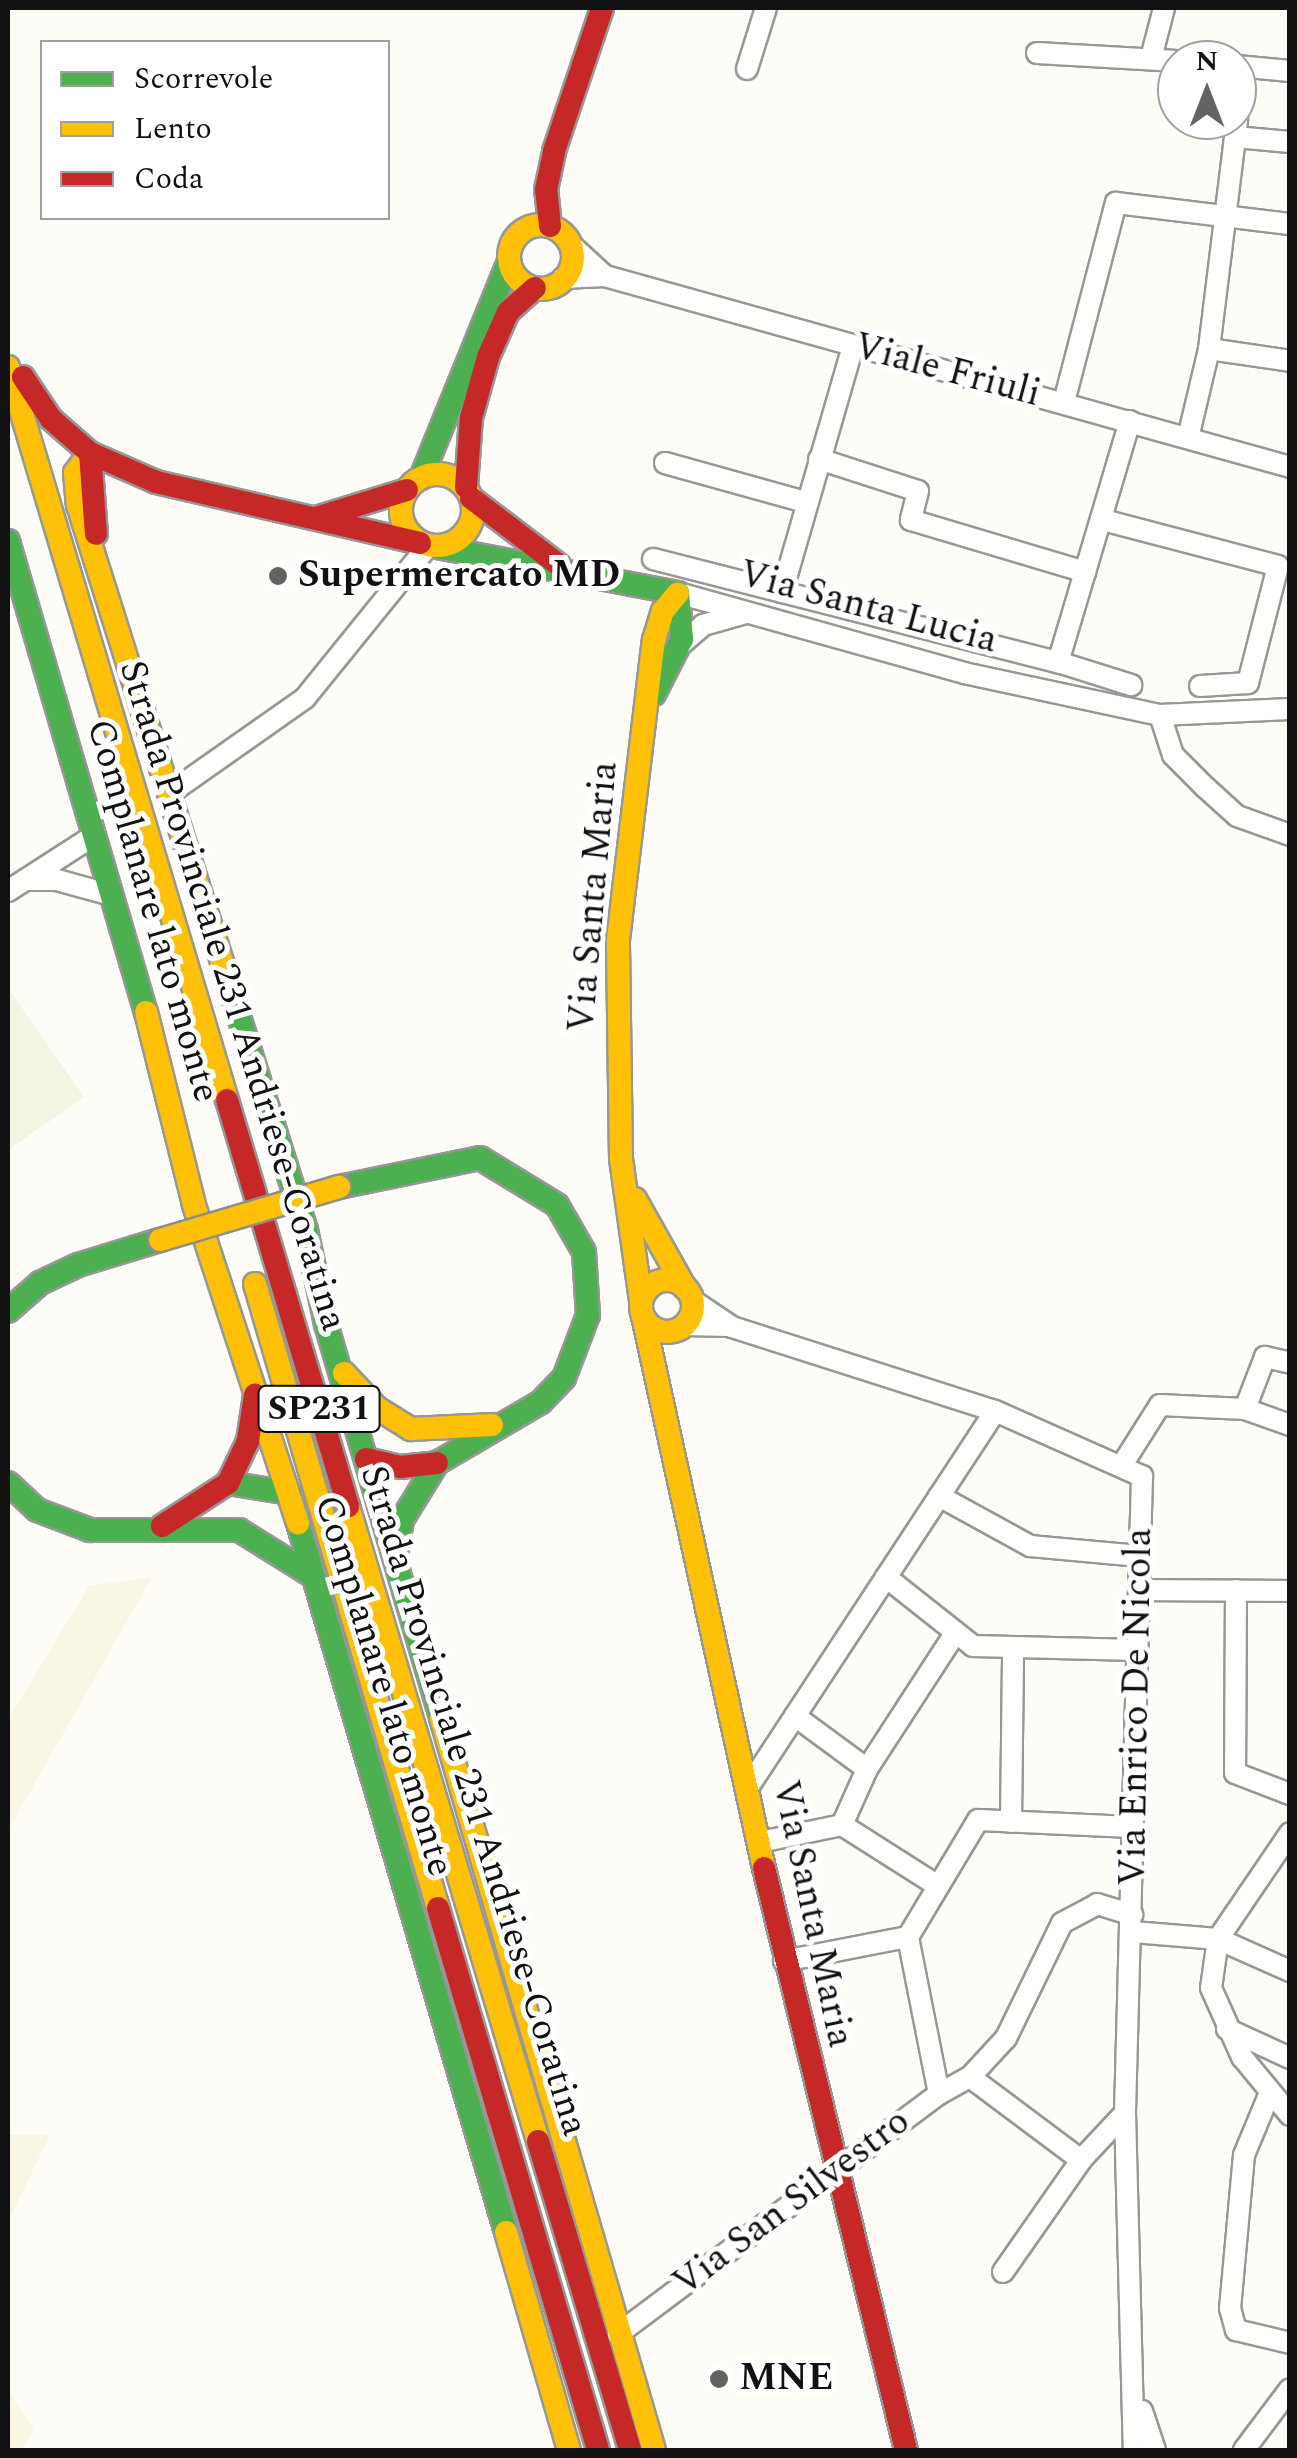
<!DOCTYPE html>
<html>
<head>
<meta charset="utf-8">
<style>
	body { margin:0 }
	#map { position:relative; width:1297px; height:2458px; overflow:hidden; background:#fdfcf7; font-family:Spectral,serif }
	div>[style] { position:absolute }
	.farmland>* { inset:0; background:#f9f7e4 }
	.pitch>* { inset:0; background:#f0f6e1 }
	.roads { filter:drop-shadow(2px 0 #979795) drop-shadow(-2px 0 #979795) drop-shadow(0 2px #979795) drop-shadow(0 -2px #979795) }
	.street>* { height:20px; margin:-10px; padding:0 10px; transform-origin:10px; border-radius:10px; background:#fffffe }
	.fast>* { height:22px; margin:-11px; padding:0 11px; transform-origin:11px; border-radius:11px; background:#4caf50 }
	.slow>* { height:22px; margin:-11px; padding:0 11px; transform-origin:11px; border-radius:11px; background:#ffc107 }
	.slow>.ring { margin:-11px; padding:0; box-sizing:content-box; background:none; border:22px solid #ffc107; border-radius:50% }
	.jam>* { height:22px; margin:-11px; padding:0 11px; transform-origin:11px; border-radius:11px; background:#c62828 }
	.bridges { filter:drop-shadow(2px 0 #8e8d8b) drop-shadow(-2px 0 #8e8d8b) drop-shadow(0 2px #8e8d8b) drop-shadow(0 -2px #8e8d8b) }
	.slow-bridge>* { height:22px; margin:-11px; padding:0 11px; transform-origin:11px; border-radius:11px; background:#ffc107 }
	.dots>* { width:28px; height:28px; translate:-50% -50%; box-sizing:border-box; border:5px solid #fff; border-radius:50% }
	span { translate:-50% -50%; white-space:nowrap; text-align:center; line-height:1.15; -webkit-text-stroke:10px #fff; paint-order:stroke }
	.shield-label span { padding:2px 8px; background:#fff; border:2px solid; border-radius:8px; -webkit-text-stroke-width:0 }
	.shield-label { font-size:35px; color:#111; font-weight:700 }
	.street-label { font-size:38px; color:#111 }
	.poi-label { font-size:38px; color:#111; font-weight:700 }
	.left { translate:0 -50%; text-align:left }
	.frame { position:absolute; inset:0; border:10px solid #111; pointer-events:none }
	.legend { position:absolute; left:40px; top:40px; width:350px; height:180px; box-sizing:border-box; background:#fff; border:2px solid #a0a0a0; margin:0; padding:12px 18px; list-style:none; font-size:30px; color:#111 }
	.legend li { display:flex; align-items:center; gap:20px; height:50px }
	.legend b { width:50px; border:2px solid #a0a0a0 }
	.north { position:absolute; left:1157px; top:40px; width:100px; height:100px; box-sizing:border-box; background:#fff; border:2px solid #a0a0a0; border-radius:50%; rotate:0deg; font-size:28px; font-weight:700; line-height:40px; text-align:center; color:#111 }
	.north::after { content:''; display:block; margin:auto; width:35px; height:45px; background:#646362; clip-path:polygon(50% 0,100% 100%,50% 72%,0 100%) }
</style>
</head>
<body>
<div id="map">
	<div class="farmland">
		<div style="clip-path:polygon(152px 1577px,8px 1831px,8px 1719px,89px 1586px)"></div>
		<div style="clip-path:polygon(8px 2135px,50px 2135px,8px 2222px)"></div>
		<div style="clip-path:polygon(8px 2392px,34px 2429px,21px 2450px,8px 2450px)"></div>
	</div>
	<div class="pitch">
		<div style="clip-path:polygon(8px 988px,84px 1097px,8px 1150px)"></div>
	</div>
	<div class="roads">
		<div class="street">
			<div style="left:1037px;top:53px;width:140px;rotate:3.3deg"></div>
			<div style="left:1151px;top:58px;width:52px;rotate:-75.4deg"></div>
			<div style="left:1237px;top:66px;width:53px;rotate:5.4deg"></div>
			<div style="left:747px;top:69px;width:64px;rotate:-72.7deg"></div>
			<div style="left:1237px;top:117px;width:50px;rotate:-85.4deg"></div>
			<div style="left:1235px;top:137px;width:55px;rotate:5.2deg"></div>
			<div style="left:571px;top:245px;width:46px;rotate:42.4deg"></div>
			<div style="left:563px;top:278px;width:42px;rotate:-2.7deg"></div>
			<div style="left:605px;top:276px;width:711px;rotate:15.58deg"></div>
			<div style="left:1209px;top:349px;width:82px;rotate:8.4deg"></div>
			<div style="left:1064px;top:402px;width:206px;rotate:-75.4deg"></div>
			<div style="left:1116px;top:203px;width:175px;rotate:6.9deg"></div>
			<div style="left:1130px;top:421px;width:252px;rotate:106.6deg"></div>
			<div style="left:1058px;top:662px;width:77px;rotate:17.5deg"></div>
			<div style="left:1188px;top:438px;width:91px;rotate:-76.7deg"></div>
			<div style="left:1209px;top:349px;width:231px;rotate:-83deg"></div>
			<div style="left:819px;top:459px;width:104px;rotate:17.9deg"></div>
			<div style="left:918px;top:491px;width:30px;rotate:104deg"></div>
			<div style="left:911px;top:520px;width:182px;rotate:16.6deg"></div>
			<div style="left:665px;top:463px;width:146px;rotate:15.5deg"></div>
			<div style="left:1103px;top:520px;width:181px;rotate:14.7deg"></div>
			<div style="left:1278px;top:566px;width:121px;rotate:104.4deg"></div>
			<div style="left:1248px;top:683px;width:48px;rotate:176.4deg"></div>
			<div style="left:653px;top:559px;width:418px;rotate:14.3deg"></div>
			<div style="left:782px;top:592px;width:256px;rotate:-73.9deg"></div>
			<div style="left:678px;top:593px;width:297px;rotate:15.6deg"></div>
			<div style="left:964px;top:673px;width:200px;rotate:12.1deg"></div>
			<div style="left:1160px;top:715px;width:130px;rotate:-2.6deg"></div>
			<div style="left:678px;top:647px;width:33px;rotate:-41deg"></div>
			<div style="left:703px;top:625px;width:45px;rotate:-15.6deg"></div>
			<div style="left:1160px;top:715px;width:42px;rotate:72deg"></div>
			<div style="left:1173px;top:755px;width:45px;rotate:45deg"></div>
			<div style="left:1205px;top:787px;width:43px;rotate:42.2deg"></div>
			<div style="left:1237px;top:816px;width:56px;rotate:19.7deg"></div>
			<div style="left:170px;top:793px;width:165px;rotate:-35.1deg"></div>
			<div style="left:305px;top:698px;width:196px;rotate:-51deg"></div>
			<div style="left:27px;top:880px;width:30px"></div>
			<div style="left:57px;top:880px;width:56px;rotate:15.5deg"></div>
			<div style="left:8px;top:891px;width:103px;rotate:-32.8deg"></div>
			<div style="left:692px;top:1300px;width:48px;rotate:34deg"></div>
			<div style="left:732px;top:1327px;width:276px;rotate:17.7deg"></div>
			<div style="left:995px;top:1411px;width:161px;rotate:23.9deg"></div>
			<div style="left:1142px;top:1476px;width:637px;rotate:91.53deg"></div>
			<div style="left:1125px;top:2113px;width:337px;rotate:88.5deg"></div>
			<div style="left:684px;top:1325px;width:46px;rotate:1.2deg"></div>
			<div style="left:1245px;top:1409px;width:56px;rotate:-69deg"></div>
			<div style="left:1265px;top:1357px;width:26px;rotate:13deg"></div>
			<div style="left:1122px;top:1465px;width:71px;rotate:-57.7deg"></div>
			<div style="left:1160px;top:1405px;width:85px;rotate:2.7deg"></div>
			<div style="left:1245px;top:1409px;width:48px;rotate:19.6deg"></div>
			<div style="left:939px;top:1496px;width:104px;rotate:28.8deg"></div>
			<div style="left:1030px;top:1546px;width:110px;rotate:5.2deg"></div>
			<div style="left:886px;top:1577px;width:111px;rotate:38.4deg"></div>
			<div style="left:973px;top:1646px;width:164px;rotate:1.4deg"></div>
			<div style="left:1139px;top:1590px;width:151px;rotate:0.4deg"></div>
			<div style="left:1236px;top:1590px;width:183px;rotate:90.3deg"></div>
			<div style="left:1235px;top:1773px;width:59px;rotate:20.9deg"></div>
			<div style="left:795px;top:1716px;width:89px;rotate:36.4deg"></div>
			<div style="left:749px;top:1786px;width:448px;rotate:-56.7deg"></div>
			<div style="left:1011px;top:1822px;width:175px;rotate:-89.3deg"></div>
			<div style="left:842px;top:1825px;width:61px;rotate:-65.9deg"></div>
			<div style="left:867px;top:1769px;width:163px;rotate:-57deg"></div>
			<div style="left:1290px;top:1833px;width:128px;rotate:124.2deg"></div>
			<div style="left:1218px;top:1939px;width:49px;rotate:98.1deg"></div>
			<div style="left:1211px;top:1988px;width:76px;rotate:65.8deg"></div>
			<div style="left:1242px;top:2057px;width:75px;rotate:50.4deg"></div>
			<div style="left:760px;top:1842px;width:84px;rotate:-11.7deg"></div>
			<div style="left:842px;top:1825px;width:114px;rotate:32.4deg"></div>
			<div style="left:1133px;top:1932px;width:85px;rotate:4.7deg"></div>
			<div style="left:1218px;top:1939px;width:79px;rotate:24deg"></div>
			<div style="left:784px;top:1961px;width:126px;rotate:-11deg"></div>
			<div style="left:1227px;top:2029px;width:69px;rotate:24.7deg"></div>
			<div style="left:970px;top:2077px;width:139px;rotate:36.8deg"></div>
			<div style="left:939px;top:2094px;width:160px;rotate:-101.2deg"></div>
			<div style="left:908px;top:1937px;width:136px;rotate:-59.1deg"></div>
			<div style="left:978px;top:1820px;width:154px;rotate:2.6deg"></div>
			<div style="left:1269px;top:2095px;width:65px;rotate:112.6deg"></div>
			<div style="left:1244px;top:2155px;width:154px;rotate:95.2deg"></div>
			<div style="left:1230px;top:2308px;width:23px;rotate:75deg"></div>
			<div style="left:1236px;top:2330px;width:56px;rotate:13.5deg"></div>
			<div style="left:1003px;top:2272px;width:136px;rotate:-55.1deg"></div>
			<div style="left:1081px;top:2160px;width:64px;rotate:-46.9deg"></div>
			<div style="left:618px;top:2334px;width:401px;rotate:-36.8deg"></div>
			<div style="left:939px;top:2094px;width:35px;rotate:-29deg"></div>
			<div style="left:970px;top:2077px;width:53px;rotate:-47.3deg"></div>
			<div style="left:1006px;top:2038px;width:128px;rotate:-64deg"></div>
			<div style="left:1062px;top:1923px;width:40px;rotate:-28deg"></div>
			<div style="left:1097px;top:1904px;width:37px;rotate:17deg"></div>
			<div style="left:1142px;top:2411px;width:41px;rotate:71.6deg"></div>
			<div style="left:1244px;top:2450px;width:76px;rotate:-53deg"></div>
		</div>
		<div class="fast">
			<div style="left:421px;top:478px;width:234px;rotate:-67.9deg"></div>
			<div style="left:8px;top:541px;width:491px;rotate:73.7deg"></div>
			<div style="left:437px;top:547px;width:245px;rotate:10.8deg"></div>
			<div style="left:654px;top:694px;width:62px;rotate:-63deg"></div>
			<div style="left:682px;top:639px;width:46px;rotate:-95deg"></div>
			<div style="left:222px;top:962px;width:281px;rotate:72.6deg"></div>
			<div style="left:306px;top:1230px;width:96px;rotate:78deg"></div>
			<div style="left:326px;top:1324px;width:410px;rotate:73.7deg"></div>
			<div style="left:339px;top:1187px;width:144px;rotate:-11.6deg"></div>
			<div style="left:480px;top:1158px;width:90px;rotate:31.4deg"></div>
			<div style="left:557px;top:1205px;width:54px;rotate:60.1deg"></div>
			<div style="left:584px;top:1252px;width:63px;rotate:86.4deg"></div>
			<div style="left:588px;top:1315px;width:67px;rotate:110.9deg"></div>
			<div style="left:564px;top:1378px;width:33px;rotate:134deg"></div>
			<div style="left:541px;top:1402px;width:121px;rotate:149.6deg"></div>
			<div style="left:437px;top:1463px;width:67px;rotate:121.6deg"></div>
			<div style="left:402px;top:1520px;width:36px;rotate:100deg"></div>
			<div style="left:8px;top:1311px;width:43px;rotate:-41.2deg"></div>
			<div style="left:40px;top:1283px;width:42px;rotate:-25.3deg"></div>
			<div style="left:78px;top:1265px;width:86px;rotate:-17deg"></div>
			<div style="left:8px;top:1483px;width:40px;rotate:43deg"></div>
			<div style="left:37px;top:1510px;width:57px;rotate:20.7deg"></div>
			<div style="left:90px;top:1530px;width:149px"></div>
			<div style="left:239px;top:1530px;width:87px;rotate:31.9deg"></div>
			<div style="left:228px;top:1483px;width:62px;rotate:9.3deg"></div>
			<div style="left:298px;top:1523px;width:739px;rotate:73.65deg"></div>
		</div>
		<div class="slow">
			<div class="ring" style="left:509px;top:225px;width:42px;height:42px"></div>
			<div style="left:8px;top:367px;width:765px;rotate:73.37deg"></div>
			<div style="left:90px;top:453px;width:25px;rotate:127deg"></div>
			<div style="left:75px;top:473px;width:32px;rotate:85deg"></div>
			<div style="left:78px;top:505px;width:479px;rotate:72.5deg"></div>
			<div class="ring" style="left:401px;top:474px;width:50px;height:50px"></div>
			<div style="left:146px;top:1012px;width:199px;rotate:76deg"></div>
			<div style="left:194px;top:1205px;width:335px;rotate:71.9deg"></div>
			<div style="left:635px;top:1199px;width:102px;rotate:60.7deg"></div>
			<div class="ring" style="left:641px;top:1280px;width:30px;height:30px"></div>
			<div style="left:255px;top:1284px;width:650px;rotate:73.66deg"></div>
			<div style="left:641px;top:1301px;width:143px;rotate:-98deg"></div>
			<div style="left:621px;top:1159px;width:219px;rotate:-90.8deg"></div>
			<div style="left:618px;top:940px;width:302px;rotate:-83.2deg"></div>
			<div style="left:654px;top:640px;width:30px;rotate:-73deg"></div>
			<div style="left:663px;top:611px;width:23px;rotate:-50deg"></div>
			<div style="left:643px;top:1316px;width:565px;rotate:77.64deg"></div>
			<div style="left:344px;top:1373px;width:48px;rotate:46.7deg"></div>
			<div style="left:377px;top:1408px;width:40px;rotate:32deg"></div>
			<div style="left:411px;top:1429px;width:81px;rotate:-2.8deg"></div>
			<div style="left:348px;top:1506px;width:663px;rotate:73.34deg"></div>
			<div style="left:441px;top:1718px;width:762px;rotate:73.78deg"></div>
			<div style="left:506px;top:2232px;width:227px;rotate:73.9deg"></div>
		</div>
		<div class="jam">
			<div style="left:550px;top:226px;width:36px;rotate:-96deg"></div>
			<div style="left:546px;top:190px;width:40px;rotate:-78deg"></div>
			<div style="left:554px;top:151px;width:151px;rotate:-71.4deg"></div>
			<div style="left:23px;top:377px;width:50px;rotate:56.3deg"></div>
			<div style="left:51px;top:419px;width:52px;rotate:41.1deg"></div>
			<div style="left:90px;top:453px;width:72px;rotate:23.7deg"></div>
			<div style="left:156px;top:482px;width:271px;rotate:13deg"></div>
			<div style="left:90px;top:453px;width:81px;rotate:85.8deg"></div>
			<div style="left:466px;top:487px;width:69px;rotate:-85.9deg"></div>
			<div style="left:471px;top:418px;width:63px;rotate:-74.4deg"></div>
			<div style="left:488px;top:357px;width:49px;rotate:-66deg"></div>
			<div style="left:508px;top:312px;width:36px;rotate:-42deg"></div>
			<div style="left:471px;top:498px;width:111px;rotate:37.3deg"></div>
			<div style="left:319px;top:517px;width:92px;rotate:-17.1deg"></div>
			<div style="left:227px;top:1100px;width:424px;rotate:73.4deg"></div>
			<div style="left:366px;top:1459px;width:35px;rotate:13deg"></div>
			<div style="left:400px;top:1467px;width:37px;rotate:-6deg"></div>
			<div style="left:162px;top:1526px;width:79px;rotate:-33.1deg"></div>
			<div style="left:228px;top:1483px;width:47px;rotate:-64.5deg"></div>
			<div style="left:248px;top:1441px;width:47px;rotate:-81.3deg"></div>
			<div style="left:764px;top:1868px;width:599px;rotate:76.29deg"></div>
			<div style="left:438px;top:1908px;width:565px;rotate:73.55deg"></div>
			<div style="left:538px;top:2141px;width:322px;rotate:73.4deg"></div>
		</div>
	</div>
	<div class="bridges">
		<div class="slow-bridge">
			<div style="left:160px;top:1240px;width:187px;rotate:-16.5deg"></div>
		</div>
	</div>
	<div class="dots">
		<div style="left:278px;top:576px;background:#646362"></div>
		<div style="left:719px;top:2379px;background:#646362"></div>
	</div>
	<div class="shield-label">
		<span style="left:319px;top:1409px">SP231</span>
	</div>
	<div class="street-label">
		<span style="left:947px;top:371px;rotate:15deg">Viale Friuli</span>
		<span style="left:868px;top:608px;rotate:15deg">Via Santa Lucia</span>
		<span style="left:594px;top:897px;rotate:-85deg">Via Santa Maria</span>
		<span style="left:152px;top:911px;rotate:74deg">Complanare lato monte</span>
		<span style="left:232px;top:996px;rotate:73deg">Strada Provinciale 231 Andriese-Coratina</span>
		<span style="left:383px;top:1686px;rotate:73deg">Complanare lato monte</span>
		<span style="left:1137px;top:1707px;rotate:-89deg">Via Enrico De Nicola</span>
		<span style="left:473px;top:1801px;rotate:73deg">Strada Provinciale 231 Andriese-Coratina</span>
		<span style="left:812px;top:1914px;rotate:78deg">Via Santa Maria</span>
		<span style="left:792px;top:2203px;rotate:-37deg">Via San Silvestro</span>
	</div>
	<div class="poi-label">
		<span class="left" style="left:298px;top:576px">Supermercato MD</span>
		<span class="left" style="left:739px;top:2379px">MNE</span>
	</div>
	<div class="frame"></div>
	<ul class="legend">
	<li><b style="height:12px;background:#4caf50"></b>Scorrevole</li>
	<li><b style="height:12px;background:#ffc107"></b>Lento</li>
	<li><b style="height:12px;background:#c62828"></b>Coda</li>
	</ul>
	<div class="north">N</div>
</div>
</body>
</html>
